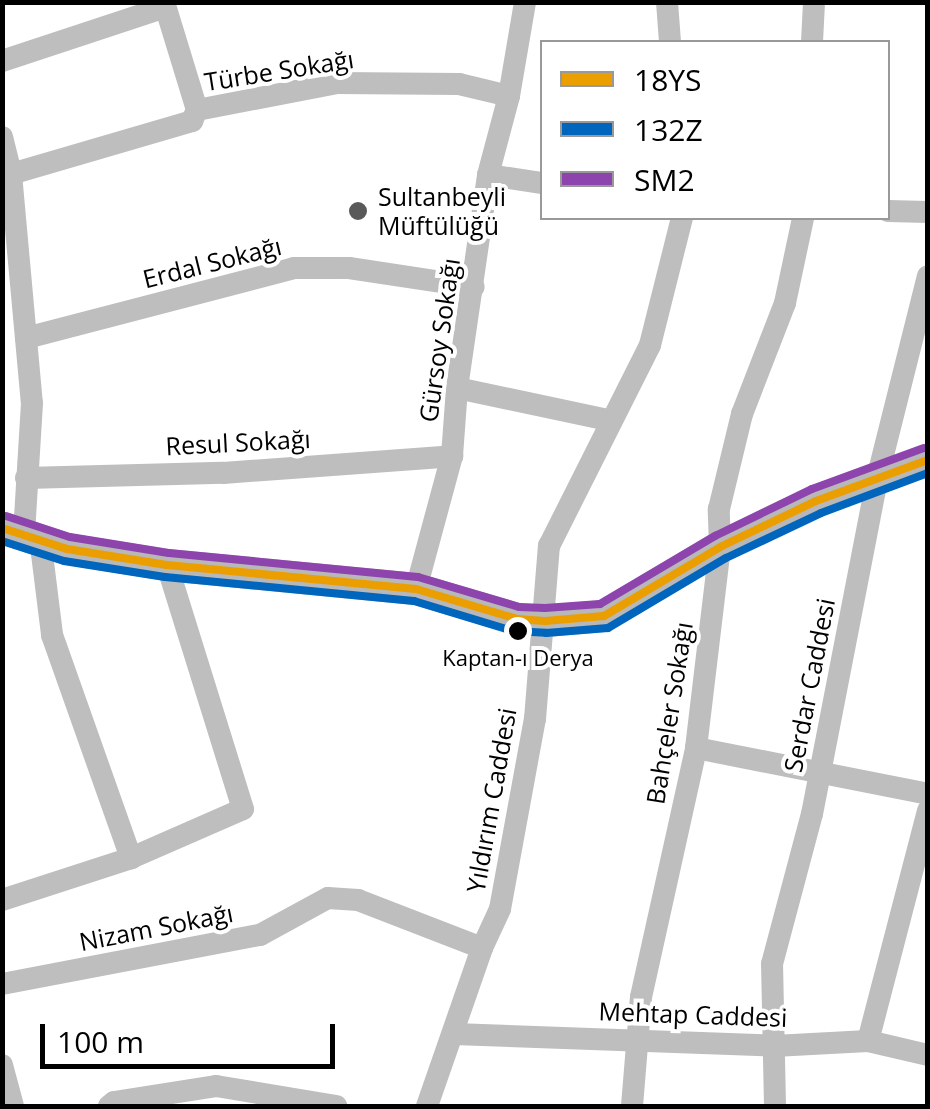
<!DOCTYPE html>
<html>
<head>
<meta charset="utf-8">
<style>
	body { margin:0 }
	#map { position:relative; width:930px; height:1109px; overflow:hidden; background:#fff; font-family:"Open Sans",sans-serif }
	div>[style] { position:absolute }
	.street>* { height:22px; margin:-11px; padding:0 11px; transform-origin:11px; border-radius:11px; background:#bebebe }
	.secondary>* { height:32px; margin:-16px; padding:0 16px; transform-origin:16px; border-radius:16px; background:#b8b8b8 }
	.bus-1>* { height:8px; margin:-4px; padding:0 4px; transform-origin:4px; border-radius:4px; background:#eb9e00 }
	.bus-2>* { height:8px; margin:-4px; padding:0 4px; transform-origin:4px; border-radius:4px; background:#0065bd }
	.bus-3>* { height:8px; margin:-4px; padding:0 4px; transform-origin:4px; border-radius:4px; background:#8e44ad }
	.dots>* { width:28px; height:28px; translate:-50% -50%; box-sizing:border-box; border:5px solid #fff; border-radius:50% }
	span { translate:-50% -50%; white-space:nowrap; text-align:center; line-height:1.15; -webkit-text-stroke:8px #fff; paint-order:stroke }
	.bus-label { font-size:22px; color:#000 }
	.street-label { font-size:25px; color:#000 }
	.poi-label { font-size:25px; color:#000 }
	.left { translate:0 -50%; text-align:left }
	.frame { position:absolute; inset:0; border:5px solid #000; pointer-events:none }
	.legend { position:absolute; left:540px; top:40px; width:350px; height:180px; box-sizing:border-box; background:#fff; border:2px solid #999; margin:0; padding:12px 18px; list-style:none; font-size:30px; color:#000 }
	.legend li { display:flex; align-items:center; gap:20px; height:50px }
	.legend b { width:50px; border:2px solid #999 }
	.scale { position:absolute; left:40px; top:1024px; width:295px; height:45px; box-sizing:border-box; border:5px solid #000; border-top:0; padding-left:12px; font-size:30px; line-height:35px; white-space:nowrap; color:#000; -webkit-text-stroke:8px #fff; paint-order:stroke }
</style>
</head>
<body>
<div id="map">
	<div class="street">
		<div style="left:164px;top:2px;width:113px;rotate:73deg"></div>
		<div style="left:667px;top:2px;width:40px;rotate:85.7deg"></div>
		<div style="left:812px;top:42px;width:40px;rotate:-87.1deg"></div>
		<div style="left:2px;top:61px;width:172px;rotate:-18.3deg"></div>
		<div style="left:2px;top:137px;width:38px;rotate:76deg"></div>
		<div style="left:11px;top:174px;width:230px;rotate:84.8deg"></div>
		<div style="left:32px;top:403px;width:129px;rotate:93.5deg"></div>
		<div style="left:11px;top:174px;width:189px;rotate:-16.3deg"></div>
		<div style="left:192px;top:121px;width:12px;rotate:-66deg"></div>
		<div style="left:197px;top:110px;width:143px;rotate:-10.9deg"></div>
		<div style="left:337px;top:83px;width:122px;rotate:0.5deg"></div>
		<div style="left:459px;top:84px;width:51px;rotate:13.5deg"></div>
		<div style="left:488px;top:175px;width:55px;rotate:8.4deg"></div>
		<div style="left:888px;top:211px;width:40px;rotate:1.4deg"></div>
		<div style="left:26px;top:338px;width:277px;rotate:-14.6deg"></div>
		<div style="left:294px;top:268px;width:55px"></div>
		<div style="left:349px;top:268px;width:126px;rotate:8.6deg"></div>
		<div style="left:457px;top:388px;width:158px;rotate:12deg"></div>
		<div style="left:26px;top:478px;width:197px;rotate:-1.5deg"></div>
		<div style="left:223px;top:473px;width:230px;rotate:-4.2deg"></div>
		<div style="left:40px;top:538px;width:98px;rotate:82.9deg"></div>
		<div style="left:52px;top:635px;width:237px;rotate:70.5deg"></div>
		<div style="left:416px;top:589px;width:138px;rotate:-74.9deg"></div>
		<div style="left:452px;top:456px;width:68px;rotate:-85.8deg"></div>
		<div style="left:457px;top:388px;width:215px;rotate:-81.7deg"></div>
		<div style="left:488px;top:175px;width:82px;rotate:-75.1deg"></div>
		<div style="left:509px;top:96px;width:95px;rotate:-80.3deg"></div>
		<div style="left:696px;top:748px;width:237px;rotate:11.2deg"></div>
		<div style="left:2px;top:900px;width:136px;rotate:-18deg"></div>
		<div style="left:131px;top:858px;width:122px;rotate:-23.6deg"></div>
		<div style="left:243px;top:809px;width:256px;rotate:-107.3deg"></div>
		<div style="left:2px;top:984px;width:263px;rotate:-10.8deg"></div>
		<div style="left:260px;top:935px;width:77px;rotate:-28.6deg"></div>
		<div style="left:328px;top:898px;width:30px;rotate:4deg"></div>
		<div style="left:358px;top:900px;width:133px;rotate:21.2deg"></div>
		<div style="left:454px;top:1034px;width:320px;rotate:2.1deg"></div>
		<div style="left:774px;top:1046px;width:94px;rotate:-3deg"></div>
		<div style="left:868px;top:1041px;width:62px;rotate:13.1deg"></div>
		<div style="left:868px;top:1041px;width:238px;rotate:-75.4deg"></div>
		<div style="left:2px;top:1065px;width:42px;rotate:75deg"></div>
		<div style="left:109px;top:1106px;width:6px;rotate:-39deg"></div>
		<div style="left:114px;top:1102px;width:103px;rotate:-8.9deg"></div>
		<div style="left:216px;top:1086px;width:122px;rotate:9.5deg"></div>
		<div style="left:427px;top:1106px;width:167px;rotate:-70.8deg"></div>
		<div style="left:482px;top:948px;width:43px;rotate:-65.2deg"></div>
		<div style="left:500px;top:909px;width:193px;rotate:-79.6deg"></div>
		<div style="left:535px;top:719px;width:174px;rotate:-85.4deg"></div>
		<div style="left:549px;top:546px;width:225px;rotate:-63.3deg"></div>
		<div style="left:650px;top:345px;width:131px;rotate:-75.9deg"></div>
		<div style="left:632px;top:1106px;width:109px;rotate:-85.3deg"></div>
		<div style="left:641px;top:997px;width:255px;rotate:-77.5deg"></div>
		<div style="left:696px;top:748px;width:202px;rotate:-83.2deg"></div>
		<div style="left:720px;top:547px;width:38px;rotate:-92deg"></div>
		<div style="left:719px;top:509px;width:98px;rotate:-76.4deg"></div>
		<div style="left:742px;top:414px;width:119px;rotate:-68.8deg"></div>
		<div style="left:785px;top:303px;width:87px;rotate:-78deg"></div>
		<div style="left:775px;top:1106px;width:142px;rotate:-91.2deg"></div>
		<div style="left:772px;top:964px;width:155px;rotate:-75.1deg"></div>
		<div style="left:812px;top:814px;width:341px;rotate:-79deg"></div>
		<div style="left:877px;top:479px;width:209px;rotate:-75.9deg"></div>
	</div>
	<div class="secondary">
		<div style="left:2px;top:528px;width:68px;rotate:17.9deg"></div>
		<div style="left:67px;top:549px;width:101px;rotate:9.1deg"></div>
		<div style="left:167px;top:565px;width:250px;rotate:5.5deg"></div>
		<div style="left:416px;top:589px;width:105px;rotate:16.5deg"></div>
		<div style="left:517px;top:619px;width:28px;rotate:4deg"></div>
		<div style="left:545px;top:621px;width:59px;rotate:-4.8deg"></div>
		<div style="left:604px;top:616px;width:135px;rotate:-30.7deg"></div>
		<div style="left:720px;top:547px;width:106px;rotate:-25.6deg"></div>
		<div style="left:816px;top:501px;width:119px;rotate:-20.1deg"></div>
	</div>
	<div class="bus-1">
		<div style="left:2px;top:528px;width:68px;rotate:17.9deg"></div>
		<div style="left:67px;top:549px;width:101px;rotate:9.1deg"></div>
		<div style="left:167px;top:565px;width:250px;rotate:5.5deg"></div>
		<div style="left:416px;top:589px;width:105px;rotate:16.5deg"></div>
		<div style="left:517px;top:619px;width:28px;rotate:4deg"></div>
		<div style="left:545px;top:621px;width:59px;rotate:-4.8deg"></div>
		<div style="left:604px;top:616px;width:135px;rotate:-30.7deg"></div>
		<div style="left:720px;top:547px;width:106px;rotate:-25.6deg"></div>
		<div style="left:816px;top:501px;width:119px;rotate:-20.1deg"></div>
	</div>
	<div class="bus-2">
		<div style="left:2px;top:541px;width:65px;rotate:17.9deg"></div>
		<div style="left:64px;top:561px;width:102px;rotate:9deg"></div>
		<div style="left:165px;top:577px;width:250px;rotate:5.5deg"></div>
		<div style="left:414px;top:601px;width:103px;rotate:16.9deg"></div>
		<div style="left:513px;top:631px;width:33px;rotate:3deg"></div>
		<div style="left:546px;top:633px;width:62px;rotate:-4.6deg"></div>
		<div style="left:608px;top:628px;width:137px;rotate:-30.7deg"></div>
		<div style="left:726px;top:558px;width:105px;rotate:-25.3deg"></div>
		<div style="left:821px;top:513px;width:114px;rotate:-20.5deg"></div>
	</div>
	<div class="bus-3">
		<div style="left:6px;top:516px;width:67px;rotate:18.2deg"></div>
		<div style="left:70px;top:537px;width:100px;rotate:9.2deg"></div>
		<div style="left:169px;top:553px;width:250px;rotate:5.5deg"></div>
		<div style="left:418px;top:577px;width:105px;rotate:16.5deg"></div>
		<div style="left:519px;top:607px;width:26px;rotate:2deg"></div>
		<div style="left:545px;top:608px;width:55px;rotate:-4.2deg"></div>
		<div style="left:600px;top:604px;width:134px;rotate:-30.6deg"></div>
		<div style="left:715px;top:536px;width:108px;rotate:-25.9deg"></div>
		<div style="left:812px;top:489px;width:119px;rotate:-20.1deg"></div>
	</div>
	<div class="dots">
		<div style="left:358px;top:211px;background:#595959"></div>
		<div style="left:518px;top:631px;background:#000"></div>
	</div>
	<div class="bus-label">
		<span style="left:518px;top:658px">Kaptan-ı Derya</span>
	</div>
	<div class="street-label">
		<span style="left:279px;top:70px;rotate:-9deg">Türbe Sokağı</span>
		<span style="left:212px;top:262px;rotate:-14deg">Erdal Sokağı</span>
		<span style="left:439px;top:340px;rotate:-82deg">Gürsoy Sokağı</span>
		<span style="left:238px;top:442px;rotate:-3deg">Resul Sokağı</span>
		<span style="left:809px;top:685px;rotate:-79deg">Serdar Caddesi</span>
		<span style="left:669px;top:713px;rotate:-81deg">Bahçeler Sokağı</span>
		<span style="left:491px;top:800px;rotate:-80deg">Yıldırım Caddesi</span>
		<span style="left:156px;top:927px;rotate:-11deg">Nizam Sokağı</span>
		<span style="left:693px;top:1014px;rotate:2deg">Mehtap Caddesi</span>
	</div>
	<div class="poi-label">
		<span class="left" style="left:378px;top:211px">Sultanbeyli<br>Müftülüğü</span>
	</div>
	<div class="frame"></div>
	<ul class="legend">
	<li><b style="height:12px;background:#eb9e00"></b>18YS</li>
	<li><b style="height:12px;background:#0065bd"></b>132Z</li>
	<li><b style="height:12px;background:#8e44ad"></b>SM2</li>
	</ul>
	<div class="scale">100 m</div>
</div>
</body>
</html>
